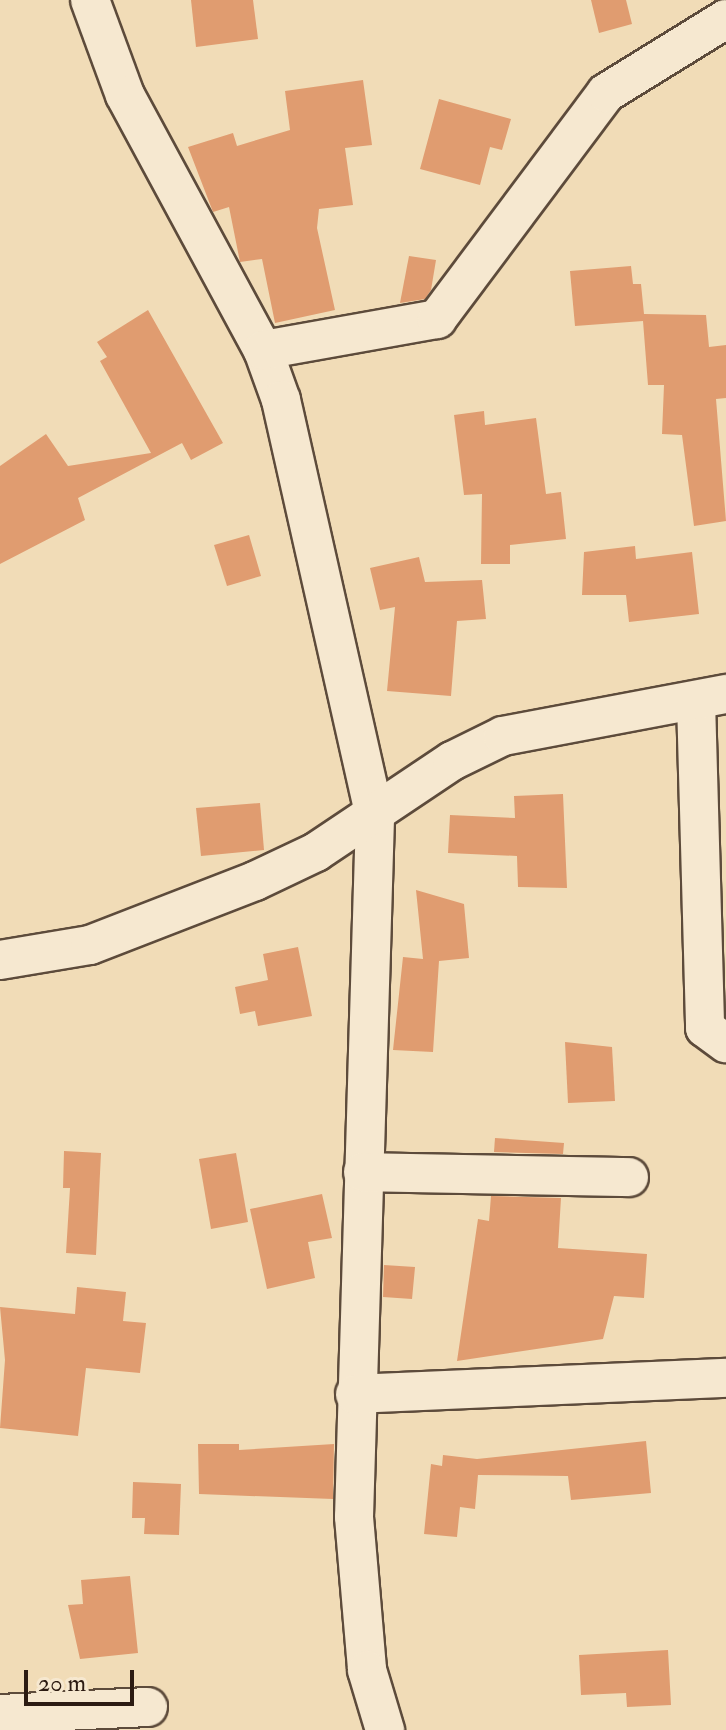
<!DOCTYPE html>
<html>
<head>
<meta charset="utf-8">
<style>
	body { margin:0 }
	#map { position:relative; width:726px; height:1730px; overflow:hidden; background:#f1dcb7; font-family:"IM FELL Double Pica",serif }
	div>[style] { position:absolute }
	.building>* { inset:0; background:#e09c70 }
	.roads { filter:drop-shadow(2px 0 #5d4b3b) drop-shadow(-2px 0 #5d4b3b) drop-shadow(0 2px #5d4b3b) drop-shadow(0 -2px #5d4b3b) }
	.street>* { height:38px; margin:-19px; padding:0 19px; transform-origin:19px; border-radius:19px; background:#f6e8d0 }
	span { translate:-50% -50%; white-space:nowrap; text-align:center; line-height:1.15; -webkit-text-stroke:6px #f6e8d0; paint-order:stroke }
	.scale { position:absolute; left:24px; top:1670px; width:110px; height:36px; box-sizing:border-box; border:4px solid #2c1b12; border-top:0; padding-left:10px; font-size:24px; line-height:28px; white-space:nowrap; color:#2c1b12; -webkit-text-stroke:6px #f6e8d0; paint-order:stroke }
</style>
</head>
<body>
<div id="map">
	<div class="building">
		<div style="clip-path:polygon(191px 0,253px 0,258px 39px,196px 47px)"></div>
		<div style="clip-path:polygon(591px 0,626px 0,632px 24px,599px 33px)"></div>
		<div style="clip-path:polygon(363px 80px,372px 145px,345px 148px,353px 205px,319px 209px,317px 228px,335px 310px,275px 323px,262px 259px,240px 262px,229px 207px,213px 212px,188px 147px,233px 133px,237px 146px,290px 130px,285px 91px)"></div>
		<div style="clip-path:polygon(439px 99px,511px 119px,502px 150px,490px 147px,480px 185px,420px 169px)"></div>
		<div style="clip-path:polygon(409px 256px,436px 260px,431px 290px,425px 299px,400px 303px)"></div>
		<div style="clip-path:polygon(631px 266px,633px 284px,641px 284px,644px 314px,706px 315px,709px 347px,726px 345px,726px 398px,716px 399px,726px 521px,694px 526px,682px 435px,662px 434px,664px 385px,648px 385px,643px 321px,575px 326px,570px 271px)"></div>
		<div style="clip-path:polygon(148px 310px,223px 443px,191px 460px,182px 443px,78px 498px,85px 520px,0 564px,0 466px,46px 434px,68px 466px,151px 453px,100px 361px,107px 357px,97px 342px)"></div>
		<div style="clip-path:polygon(484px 411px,485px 425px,536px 418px,546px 494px,561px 492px,566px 539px,510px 545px,510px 564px,481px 564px,482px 494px,464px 495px,454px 415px)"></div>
		<div style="clip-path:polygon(249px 535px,261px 576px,227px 586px,214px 545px)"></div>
		<div style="clip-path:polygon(635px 546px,636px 559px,692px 552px,699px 614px,629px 622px,626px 595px,582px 595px,584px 552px)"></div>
		<div style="clip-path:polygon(419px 557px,425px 582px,482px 580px,486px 619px,457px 621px,451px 696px,387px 691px,395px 607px,380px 610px,370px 568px)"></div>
		<div style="clip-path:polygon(563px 794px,567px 888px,518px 887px,517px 856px,448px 853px,450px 815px,515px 818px,514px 796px)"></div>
		<div style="clip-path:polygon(260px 803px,264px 850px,201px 856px,196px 808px)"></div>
		<div style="clip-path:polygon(416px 890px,464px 904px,469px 958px,439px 961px,433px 1052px,393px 1050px,403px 957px,423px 959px)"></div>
		<div style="clip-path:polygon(298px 947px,312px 1016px,258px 1026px,255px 1011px,240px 1014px,235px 987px,268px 980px,263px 954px)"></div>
		<div style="clip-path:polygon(565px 1042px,612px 1047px,615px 1101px,568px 1103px)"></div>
		<div style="clip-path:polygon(495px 1138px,564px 1143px,563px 1154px,494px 1152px)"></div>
		<div style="clip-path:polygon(64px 1151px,101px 1153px,96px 1255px,66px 1253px,70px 1188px,63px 1188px)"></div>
		<div style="clip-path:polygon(236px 1153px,248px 1222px,211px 1229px,199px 1159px)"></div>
		<div style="clip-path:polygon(322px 1194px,332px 1238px,308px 1242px,315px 1278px,267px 1289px,250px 1209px)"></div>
		<div style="clip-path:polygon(491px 1196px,561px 1198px,558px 1248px,647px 1254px,644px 1298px,614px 1296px,603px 1339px,457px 1361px,478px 1219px,489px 1221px)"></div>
		<div style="clip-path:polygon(384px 1265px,415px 1267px,412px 1299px,383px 1297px)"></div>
		<div style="clip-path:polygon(77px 1287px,126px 1292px,123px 1321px,146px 1323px,140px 1373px,86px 1368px,78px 1436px,0 1428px,5px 1360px,0 1307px,75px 1314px)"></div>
		<div style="clip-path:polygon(646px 1441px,651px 1493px,571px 1500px,568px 1476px,478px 1475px,475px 1509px,460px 1507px,457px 1537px,424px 1534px,431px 1464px,442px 1466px,443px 1455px,477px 1459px)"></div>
		<div style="clip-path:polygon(198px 1444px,239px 1444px,239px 1450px,334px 1444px,333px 1499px,199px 1494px)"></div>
		<div style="clip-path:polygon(133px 1482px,181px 1484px,179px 1535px,144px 1534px,145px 1518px,132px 1518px)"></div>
		<div style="clip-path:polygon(130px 1576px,138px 1653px,80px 1659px,68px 1605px,83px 1604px,81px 1580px)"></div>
		<div style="clip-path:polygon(668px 1650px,671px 1705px,627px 1707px,626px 1693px,581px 1695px,579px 1655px)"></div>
	</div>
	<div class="roads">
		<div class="street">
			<div style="left:90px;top:0;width:101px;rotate:69.8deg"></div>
			<div style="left:125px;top:95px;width:290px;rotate:61.6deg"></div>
			<div style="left:263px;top:350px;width:53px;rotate:70.2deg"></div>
			<div style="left:281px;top:400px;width:428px;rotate:77.3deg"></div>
			<div style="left:375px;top:818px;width:699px;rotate:91.72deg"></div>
			<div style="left:354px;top:1517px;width:154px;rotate:85.1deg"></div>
			<div style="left:367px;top:1670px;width:63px;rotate:73.3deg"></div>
			<div style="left:263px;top:350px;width:177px;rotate:-10.1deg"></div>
			<div style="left:437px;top:319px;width:282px;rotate:-53.2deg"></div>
			<div style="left:606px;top:93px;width:141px;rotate:-31.7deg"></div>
			<div style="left:696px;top:701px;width:327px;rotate:88.4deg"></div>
			<div style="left:705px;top:1028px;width:26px;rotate:36deg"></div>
			<div style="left:0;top:960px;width:91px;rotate:-9.5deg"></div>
			<div style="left:90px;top:945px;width:177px;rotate:-21.2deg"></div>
			<div style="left:255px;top:881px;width:68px;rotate:-25.4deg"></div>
			<div style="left:316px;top:852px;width:164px;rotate:-33.8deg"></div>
			<div style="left:452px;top:761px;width:57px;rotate:-26.1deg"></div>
			<div style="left:503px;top:736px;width:227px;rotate:-10.7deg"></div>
			<div style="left:363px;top:1172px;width:266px;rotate:1.1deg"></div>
			<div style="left:355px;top:1394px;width:371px;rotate:-2.5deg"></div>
			<div style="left:0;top:1714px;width:148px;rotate:-2.7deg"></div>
		</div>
	</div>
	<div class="scale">20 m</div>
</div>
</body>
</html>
